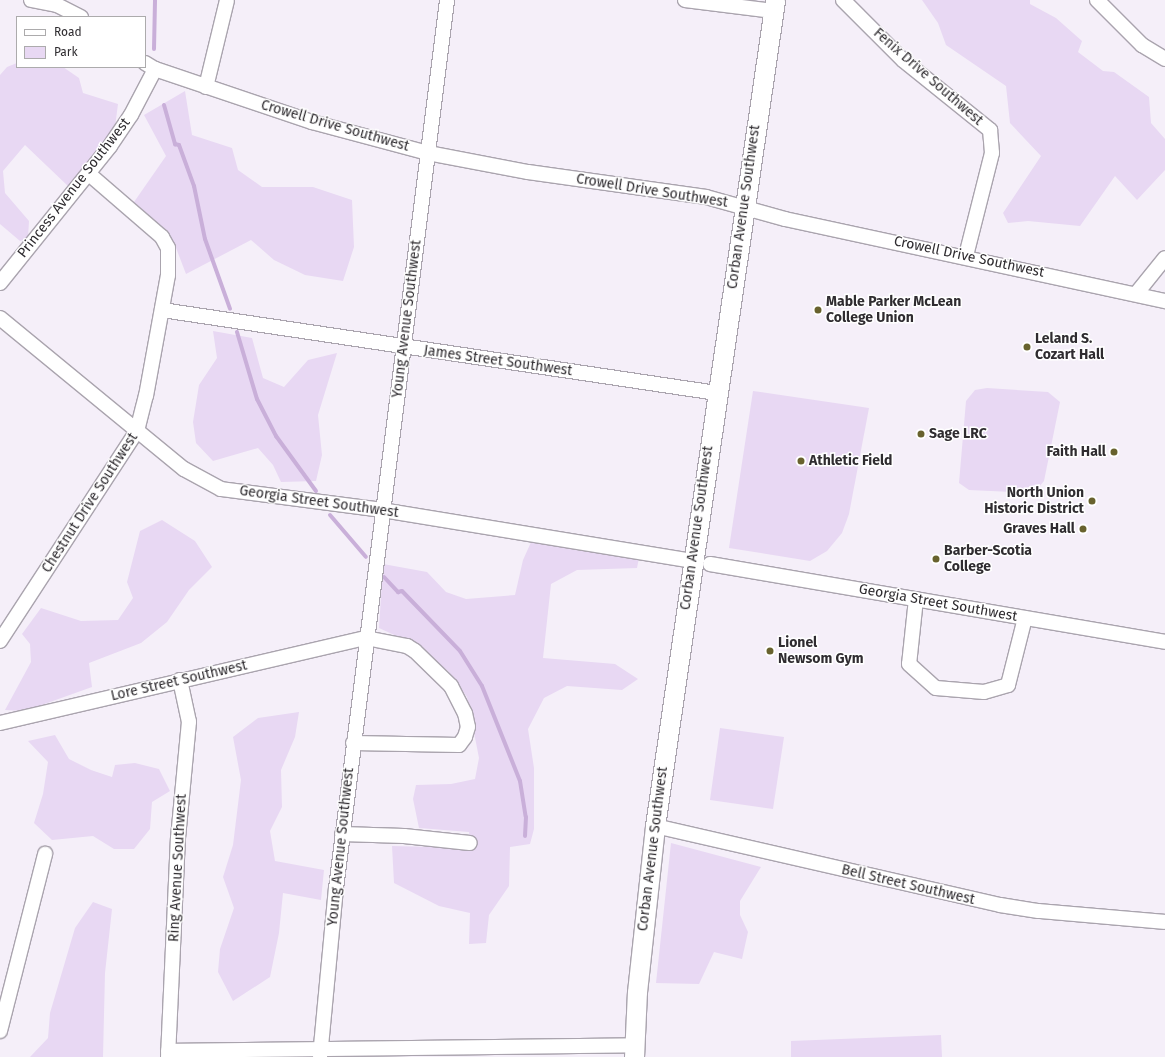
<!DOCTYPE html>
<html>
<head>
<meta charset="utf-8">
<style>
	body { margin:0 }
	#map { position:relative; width:1165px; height:1057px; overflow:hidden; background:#f5eff9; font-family:"Fira Sans",sans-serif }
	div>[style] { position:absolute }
	.green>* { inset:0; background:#e8d8f3 }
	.stream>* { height:4px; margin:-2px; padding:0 2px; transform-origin:2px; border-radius:2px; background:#c9afd9 }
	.roads { filter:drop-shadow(1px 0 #aaa4ae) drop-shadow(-1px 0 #aaa4ae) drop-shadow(0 1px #aaa4ae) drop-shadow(0 -1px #aaa4ae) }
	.street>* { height:14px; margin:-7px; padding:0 7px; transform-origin:7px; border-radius:7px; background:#fff }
	.secondary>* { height:19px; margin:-9.5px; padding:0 9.5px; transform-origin:9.5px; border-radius:9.5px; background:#fff }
	.dots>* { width:11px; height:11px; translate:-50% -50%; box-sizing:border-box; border:2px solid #fff; border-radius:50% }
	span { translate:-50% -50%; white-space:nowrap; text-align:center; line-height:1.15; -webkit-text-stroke:3px #fff; paint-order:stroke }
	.street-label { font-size:14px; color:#2f2c30 }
	.poi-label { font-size:14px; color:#2f2c30; font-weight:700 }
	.left { translate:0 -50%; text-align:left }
	.right { translate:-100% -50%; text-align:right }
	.legend { position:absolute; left:16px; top:16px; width:130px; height:52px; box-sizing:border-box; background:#fff; border:1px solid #acabac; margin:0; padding:5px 7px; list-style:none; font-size:12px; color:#2f2c30 }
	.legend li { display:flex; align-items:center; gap:8px; height:20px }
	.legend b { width:20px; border:1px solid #acabac }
</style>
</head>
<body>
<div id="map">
	<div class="green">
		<div style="clip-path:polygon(922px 0,1030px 0,1030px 4px,1056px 18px,1082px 41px,1078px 52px,1103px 71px,1114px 72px,1149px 97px,1151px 123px,1165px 139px,1165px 170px,1137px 200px,1115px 176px,1080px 226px,1028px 221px,1008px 223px,1003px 213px,1041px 156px,1010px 123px,1006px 86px,946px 45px,938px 23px)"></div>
		<div style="clip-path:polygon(17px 63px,17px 67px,63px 67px,79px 78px,83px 93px,118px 104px,115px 127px,69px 187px,25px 145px,3px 171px,5px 193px,29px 221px,28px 238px,20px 241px,0 224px,0 75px,7px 67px)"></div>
		<div style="clip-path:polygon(185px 91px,192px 135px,232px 148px,238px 170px,262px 187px,313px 187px,352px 200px,354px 247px,343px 281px,305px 275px,274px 260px,251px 240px,186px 274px,173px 240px,134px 202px,166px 156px,144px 115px)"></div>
		<div style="clip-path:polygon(213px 331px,252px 338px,263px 378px,284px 387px,308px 360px,337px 353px,318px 415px,322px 455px,316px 481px,281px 482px,273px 465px,258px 448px,213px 461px,196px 443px,193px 422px,199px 385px,217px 358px)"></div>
		<div style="clip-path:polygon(987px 388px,1048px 392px,1060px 402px,1044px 481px,1034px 493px,969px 490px,959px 483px,966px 401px,975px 390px)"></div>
		<div style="clip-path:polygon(753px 391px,869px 408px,849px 514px,842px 533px,827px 551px,810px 561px,729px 548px)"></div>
		<div style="clip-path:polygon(162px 520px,195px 541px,212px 567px,189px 590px,167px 622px,141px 643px,89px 663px,92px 687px,25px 711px,5px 710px,31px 662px,30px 644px,22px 634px,41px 608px,81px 621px,118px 620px,133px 598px,127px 582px,140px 531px)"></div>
		<div style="clip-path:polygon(532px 540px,639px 558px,637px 568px,577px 570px,551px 584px,543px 658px,615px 664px,638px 679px,622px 690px,567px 686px,544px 698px,528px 729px,534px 768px,534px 829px,530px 844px,510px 847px,509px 886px,489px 915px,486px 943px,469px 944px,470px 913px,439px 906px,394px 883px,392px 846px,471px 848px,469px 832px,419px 828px,413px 799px,416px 785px,451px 784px,475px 779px,479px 758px,467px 697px,448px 671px,416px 645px,379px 628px,383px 564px,427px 572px,446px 592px,466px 599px,515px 595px,523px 560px)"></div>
		<div style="clip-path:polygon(299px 712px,295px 737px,281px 770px,282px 807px,270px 831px,275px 861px,324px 870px,321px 900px,283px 893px,279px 933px,270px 977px,233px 1001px,218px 972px,220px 949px,234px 908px,223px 877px,233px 845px,241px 780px,233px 737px,258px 718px)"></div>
		<div style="clip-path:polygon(720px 728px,784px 737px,773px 809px,710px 800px)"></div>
		<div style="clip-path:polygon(55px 735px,69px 759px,91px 770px,112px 777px,115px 765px,135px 763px,159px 769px,170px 791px,152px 802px,150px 829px,134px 849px,114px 849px,93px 836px,52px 840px,34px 823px,43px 794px,48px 762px,28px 741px)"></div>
		<div style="clip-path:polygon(671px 843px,761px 867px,740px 901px,740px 915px,748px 932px,742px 959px,714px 952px,699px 984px,656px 983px)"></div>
		<div style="clip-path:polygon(93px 902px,112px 909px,105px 973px,103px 1057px,30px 1057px,48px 1038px,50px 1013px,75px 928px)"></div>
		<div style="clip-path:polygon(941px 1035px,942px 1057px,791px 1057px,791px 1041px)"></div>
	</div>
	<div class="stream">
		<div style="left:154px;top:49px;width:49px;rotate:-88.8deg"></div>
		<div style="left:164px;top:105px;width:41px;rotate:74.2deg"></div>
		<div style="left:175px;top:144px;width:4px;rotate:14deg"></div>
		<div style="left:179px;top:145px;width:44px;rotate:69.9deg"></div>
		<div style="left:194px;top:186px;width:54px;rotate:78.3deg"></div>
		<div style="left:205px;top:239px;width:74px;rotate:70.3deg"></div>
		<div style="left:237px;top:332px;width:70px;rotate:73.4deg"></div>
		<div style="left:257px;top:399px;width:42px;rotate:62.8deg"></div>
		<div style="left:276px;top:436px;width:68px;rotate:54deg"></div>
		<div style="left:330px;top:515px;width:55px;rotate:49.4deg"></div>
		<div style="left:384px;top:577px;width:21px;rotate:47deg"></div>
		<div style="left:398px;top:592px;width:4px;rotate:-14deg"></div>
		<div style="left:402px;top:591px;width:83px;rotate:46deg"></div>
		<div style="left:460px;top:651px;width:41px;rotate:57.8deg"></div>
		<div style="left:482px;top:686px;width:102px;rotate:68.2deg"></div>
		<div style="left:520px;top:781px;width:36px;rotate:81deg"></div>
		<div style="left:526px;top:817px;width:19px;rotate:93deg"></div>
	</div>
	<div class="roads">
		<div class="street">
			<div style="left:31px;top:0;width:26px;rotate:11deg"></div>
			<div style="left:57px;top:5px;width:27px;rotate:27deg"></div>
			<div style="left:685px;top:0;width:89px;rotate:7.1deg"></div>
			<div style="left:843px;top:0;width:85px;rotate:45deg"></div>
			<div style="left:903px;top:60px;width:112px;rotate:38.8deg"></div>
			<div style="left:990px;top:130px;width:23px;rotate:85deg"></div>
			<div style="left:992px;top:153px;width:106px;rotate:104.2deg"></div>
			<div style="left:1097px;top:0;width:64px;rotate:45deg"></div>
			<div style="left:1142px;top:45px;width:27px;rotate:31deg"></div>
			<div style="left:145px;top:63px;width:12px;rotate:31deg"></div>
			<div style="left:155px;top:69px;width:166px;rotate:18.7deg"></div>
			<div style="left:312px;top:122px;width:120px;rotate:15deg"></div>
			<div style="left:428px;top:153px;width:102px;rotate:10.8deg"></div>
			<div style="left:528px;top:172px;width:180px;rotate:8deg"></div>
			<div style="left:706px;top:197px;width:82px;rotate:15.6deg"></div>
			<div style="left:785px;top:219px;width:389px;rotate:12.2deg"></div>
			<div style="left:206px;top:87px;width:89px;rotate:-76.4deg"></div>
			<div style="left:0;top:283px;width:176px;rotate:-51.2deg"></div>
			<div style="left:110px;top:146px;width:37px;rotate:-56deg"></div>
			<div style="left:131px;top:115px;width:52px;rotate:-62.4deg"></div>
			<div style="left:1136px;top:294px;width:46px;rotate:-51.1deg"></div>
			<div style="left:162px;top:310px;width:561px;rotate:8.51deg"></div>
			<div style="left:0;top:318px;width:238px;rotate:39.4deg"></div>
			<div style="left:184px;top:469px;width:42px;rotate:28.4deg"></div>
			<div style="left:221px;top:489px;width:162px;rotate:7.4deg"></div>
			<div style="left:382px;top:510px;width:315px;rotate:9.3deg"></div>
			<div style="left:710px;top:564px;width:462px;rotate:9.7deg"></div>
			<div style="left:916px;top:599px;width:65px;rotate:96.1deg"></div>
			<div style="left:909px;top:664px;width:36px;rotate:42deg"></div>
			<div style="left:936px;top:688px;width:48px;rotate:4.8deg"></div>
			<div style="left:984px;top:692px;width:25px;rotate:-16deg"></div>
			<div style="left:1008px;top:685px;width:69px;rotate:-75.8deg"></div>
			<div style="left:0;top:641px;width:251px;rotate:-56.9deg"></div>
			<div style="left:137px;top:431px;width:36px;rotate:-76deg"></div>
			<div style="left:146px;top:396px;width:123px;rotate:-79.7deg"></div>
			<div style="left:168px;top:275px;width:27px;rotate:-90deg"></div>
			<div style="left:168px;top:248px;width:13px;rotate:-119deg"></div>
			<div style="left:162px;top:237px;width:96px;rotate:-139.2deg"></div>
			<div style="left:0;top:723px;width:376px;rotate:-13.1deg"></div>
			<div style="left:366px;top:638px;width:42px;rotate:11deg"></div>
			<div style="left:407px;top:646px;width:9px;rotate:32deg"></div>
			<div style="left:415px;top:651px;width:50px;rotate:44.2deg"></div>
			<div style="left:451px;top:686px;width:30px;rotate:63deg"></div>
			<div style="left:465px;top:713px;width:14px;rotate:78deg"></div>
			<div style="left:468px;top:727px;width:10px;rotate:107deg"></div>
			<div style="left:465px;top:737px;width:10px;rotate:127deg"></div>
			<div style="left:459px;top:745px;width:106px;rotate:-178.9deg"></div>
			<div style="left:655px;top:826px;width:354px;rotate:12.9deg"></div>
			<div style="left:1000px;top:905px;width:39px;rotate:9deg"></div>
			<div style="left:1039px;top:911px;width:126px;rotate:5deg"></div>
			<div style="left:342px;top:834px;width:62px;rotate:1.8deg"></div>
			<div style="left:404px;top:836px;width:66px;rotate:6.1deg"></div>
			<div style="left:0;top:1031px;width:183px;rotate:-75.7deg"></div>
			<div style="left:168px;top:1051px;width:466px;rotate:-0.7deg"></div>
			<div style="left:168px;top:1057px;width:219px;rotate:-87.4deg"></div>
			<div style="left:178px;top:838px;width:117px;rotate:-84.6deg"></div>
			<div style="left:189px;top:722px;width:43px;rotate:-102.1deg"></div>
			<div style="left:320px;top:1057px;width:169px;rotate:-84.6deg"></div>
			<div style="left:336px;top:889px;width:896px;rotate:-82.88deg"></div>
		</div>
		<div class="secondary">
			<div style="left:634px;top:1057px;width:65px;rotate:-87.4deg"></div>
			<div style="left:637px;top:992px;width:167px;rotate:-83.8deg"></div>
			<div style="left:655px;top:826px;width:835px;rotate:-81.73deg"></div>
		</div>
	</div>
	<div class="dots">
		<div style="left:818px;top:310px;background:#68622e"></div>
		<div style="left:1027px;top:347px;background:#68622e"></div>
		<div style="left:921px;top:434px;background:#68622e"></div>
		<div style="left:1114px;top:452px;background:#68622e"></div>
		<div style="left:801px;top:461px;background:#68622e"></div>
		<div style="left:1092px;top:501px;background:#68622e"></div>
		<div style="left:1083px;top:529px;background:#68622e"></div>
		<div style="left:936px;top:559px;background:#68622e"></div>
		<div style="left:770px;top:651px;background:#68622e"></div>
	</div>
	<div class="street-label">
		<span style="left:928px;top:77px;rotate:41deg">Fenix Drive Southwest</span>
		<span style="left:335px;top:126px;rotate:16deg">Crowell Drive Southwest</span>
		<span style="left:74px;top:188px;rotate:-52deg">Princess Avenue Southwest</span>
		<span style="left:652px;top:191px;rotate:9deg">Crowell Drive Southwest</span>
		<span style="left:744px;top:207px;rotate:-82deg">Corban Avenue Southwest</span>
		<span style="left:969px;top:257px;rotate:12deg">Crowell Drive Southwest</span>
		<span style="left:407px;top:319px;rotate:-83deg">Young Avenue Southwest</span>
		<span style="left:498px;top:361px;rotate:8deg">James Street Southwest</span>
		<span style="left:319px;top:502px;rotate:8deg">Georgia Street Southwest</span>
		<span style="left:90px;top:503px;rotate:-57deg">Chestnut Drive Southwest</span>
		<span style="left:697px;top:528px;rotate:-82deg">Corban Avenue Southwest</span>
		<span style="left:938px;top:603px;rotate:10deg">Georgia Street Southwest</span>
		<span style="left:179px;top:681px;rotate:-13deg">Lore Street Southwest</span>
		<span style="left:341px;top:847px;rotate:-84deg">Young Avenue Southwest</span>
		<span style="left:653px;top:849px;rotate:-83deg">Corban Avenue Southwest</span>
		<span style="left:178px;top:868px;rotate:-87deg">Ring Avenue Southwest</span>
		<span style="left:908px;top:885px;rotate:13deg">Bell Street Southwest</span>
	</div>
	<div class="poi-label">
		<span class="left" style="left:826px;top:310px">Mable Parker McLean<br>College Union</span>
		<span class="left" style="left:1035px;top:347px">Leland S.<br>Cozart Hall</span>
		<span class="left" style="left:929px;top:434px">Sage LRC</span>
		<span class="right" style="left:1106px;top:452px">Faith Hall</span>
		<span class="left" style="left:809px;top:461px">Athletic Field</span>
		<span class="right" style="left:1084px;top:501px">North Union<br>Historic District</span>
		<span class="right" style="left:1075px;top:529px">Graves Hall</span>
		<span class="left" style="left:944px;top:559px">Barber-Scotia<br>College</span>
		<span class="left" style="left:778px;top:651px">Lionel<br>Newsom Gym</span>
	</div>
	<ul class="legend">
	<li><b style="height:5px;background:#fff"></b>Road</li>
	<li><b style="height:11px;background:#e8d8f3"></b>Park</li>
	</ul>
</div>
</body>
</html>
